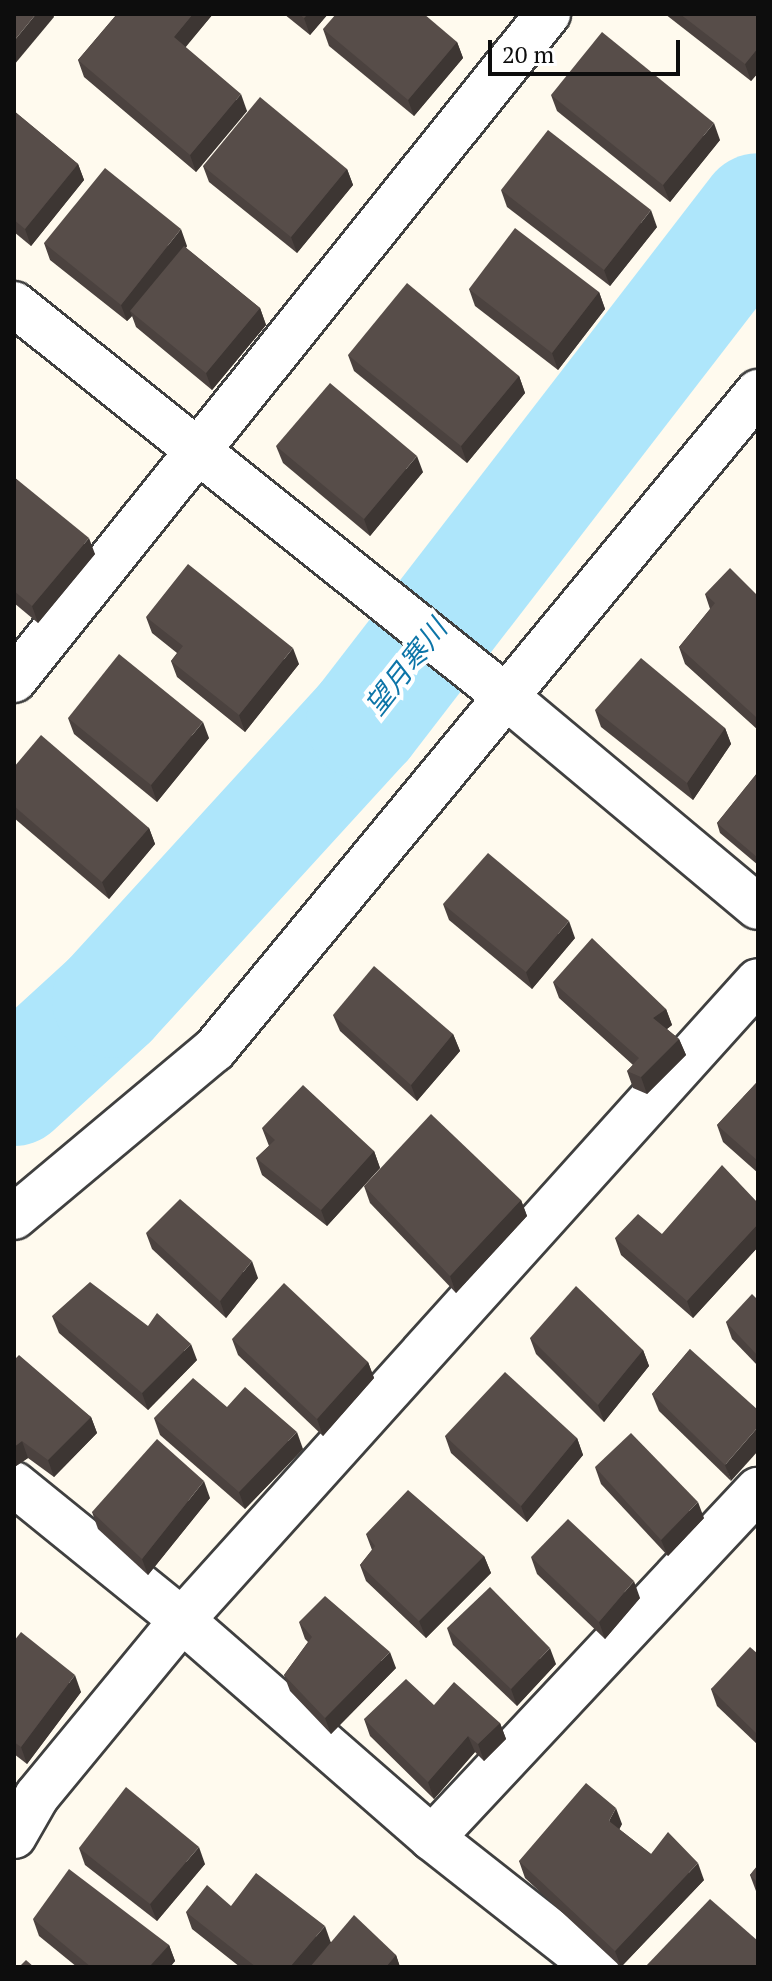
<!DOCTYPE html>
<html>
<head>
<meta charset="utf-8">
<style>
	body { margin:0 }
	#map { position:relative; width:772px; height:1981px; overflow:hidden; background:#fffaee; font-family:"PT Serif","Noto Sans JP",serif }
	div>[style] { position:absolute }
	.river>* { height:116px; margin:-58px; padding:0 58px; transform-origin:58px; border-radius:58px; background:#aee6fb }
	.roads { filter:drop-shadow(2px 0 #404040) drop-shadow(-2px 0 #404040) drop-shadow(0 2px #404040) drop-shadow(0 -2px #404040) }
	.minor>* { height:44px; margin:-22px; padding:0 22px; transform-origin:22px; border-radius:22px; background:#fff }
	.wall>* { inset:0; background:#4b423f }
	.shaded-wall>* { inset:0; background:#3d3633 }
	.building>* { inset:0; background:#574d49 }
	span { translate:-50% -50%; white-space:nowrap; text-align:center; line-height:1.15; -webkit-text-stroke:8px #fff; paint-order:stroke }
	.water-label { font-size:28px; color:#0d75a8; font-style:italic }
	.frame { position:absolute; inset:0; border:16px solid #0d0d0d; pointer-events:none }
	.scale { position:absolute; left:488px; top:40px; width:192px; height:36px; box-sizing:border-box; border:4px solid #0d0d0d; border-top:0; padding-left:10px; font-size:24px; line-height:28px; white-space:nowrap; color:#0d0d0d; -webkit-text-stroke:6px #fff; paint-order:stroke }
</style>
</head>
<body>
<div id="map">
	<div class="river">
		<div style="left:14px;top:1088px;width:130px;rotate:-42.5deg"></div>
		<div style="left:110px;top:1000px;width:377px;rotate:-47.6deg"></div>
		<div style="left:364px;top:722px;width:645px;rotate:-52.37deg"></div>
	</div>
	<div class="roads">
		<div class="minor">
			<div style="left:14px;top:304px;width:633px;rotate:38.59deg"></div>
			<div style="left:509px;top:699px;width:324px;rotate:39.9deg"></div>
			<div style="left:14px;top:680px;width:854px;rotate:-51.28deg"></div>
			<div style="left:14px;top:1217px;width:261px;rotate:-39.9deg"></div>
			<div style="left:214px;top:1050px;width:854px;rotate:-50.42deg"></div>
			<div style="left:14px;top:1484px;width:216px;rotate:39deg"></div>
			<div style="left:182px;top:1620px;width:332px;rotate:41.1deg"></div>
			<div style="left:432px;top:1838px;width:209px;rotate:38.2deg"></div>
			<div style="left:14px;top:1836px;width:46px;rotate:-60.1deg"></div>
			<div style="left:37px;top:1796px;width:228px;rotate:-50.5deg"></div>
			<div style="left:182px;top:1620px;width:860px;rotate:-47.97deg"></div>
			<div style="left:432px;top:1838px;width:477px;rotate:-46.9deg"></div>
		</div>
	</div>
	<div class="wall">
		<div style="clip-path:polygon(117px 14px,213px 14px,185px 47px,247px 111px,196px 172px,84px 77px,78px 60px)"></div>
		<div style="clip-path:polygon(284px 14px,328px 14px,310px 35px)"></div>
		<div style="clip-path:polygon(665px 14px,758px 14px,758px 73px,751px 81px)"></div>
		<div style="clip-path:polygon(323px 29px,457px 42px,463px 58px,414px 116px,329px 46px)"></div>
		<div style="clip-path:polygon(551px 95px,720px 140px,670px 202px,557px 111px)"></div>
		<div style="clip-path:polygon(14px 111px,78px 164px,84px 180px,31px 246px,14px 232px)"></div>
		<div style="clip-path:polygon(203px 166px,347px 169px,353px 185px,297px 253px,209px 182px)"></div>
		<div style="clip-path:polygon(501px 190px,657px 227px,610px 286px,507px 207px)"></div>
		<div style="clip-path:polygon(44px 243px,187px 246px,186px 248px,260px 308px,266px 325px,212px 390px,136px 327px,132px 316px,127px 321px,50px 260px)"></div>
		<div style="clip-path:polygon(469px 289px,599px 292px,605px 309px,558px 370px,475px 306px)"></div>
		<div style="clip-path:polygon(348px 355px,519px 376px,525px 393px,467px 463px,354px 371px)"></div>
		<div style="clip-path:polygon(276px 446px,423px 472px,370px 536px,283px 463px)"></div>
		<div style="clip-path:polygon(14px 477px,95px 554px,38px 623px,14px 603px)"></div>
		<div style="clip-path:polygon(705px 594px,758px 596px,758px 730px,685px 664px,679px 647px,710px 609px)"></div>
		<div style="clip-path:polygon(146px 617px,299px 664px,245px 732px,177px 677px,171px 661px,177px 653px,152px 633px)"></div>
		<div style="clip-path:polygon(595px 710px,725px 728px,731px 744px,693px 800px,601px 727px)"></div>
		<div style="clip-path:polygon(68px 718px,209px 738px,157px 802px,74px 734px)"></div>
		<div style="clip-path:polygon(14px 767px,149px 828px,155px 844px,109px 899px,14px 818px)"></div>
		<div style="clip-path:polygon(758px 772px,758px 865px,720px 833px,717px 823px)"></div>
		<div style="clip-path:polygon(443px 904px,575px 938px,532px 989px,449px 920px)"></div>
		<div style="clip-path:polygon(553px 982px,666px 1009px,672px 1025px,667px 1029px,679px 1039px,686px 1055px,647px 1094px,633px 1088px,627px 1071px,633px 1065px,559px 998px)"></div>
		<div style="clip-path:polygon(333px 1015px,453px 1034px,460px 1051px,417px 1101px,340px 1031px)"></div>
		<div style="clip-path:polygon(758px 1081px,758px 1173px,723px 1142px,717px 1125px)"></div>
		<div style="clip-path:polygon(262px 1128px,374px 1151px,380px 1168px,327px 1226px,262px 1175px,256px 1158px,269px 1146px)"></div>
		<div style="clip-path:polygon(364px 1186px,521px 1200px,527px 1216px,456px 1293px,370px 1203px)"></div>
		<div style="clip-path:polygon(758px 1203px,758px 1247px,693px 1318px,621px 1255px,615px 1238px,662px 1234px)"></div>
		<div style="clip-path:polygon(146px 1233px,258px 1278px,226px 1318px,152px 1249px)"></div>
		<div style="clip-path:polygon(758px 1300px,758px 1366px,732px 1339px,726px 1322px)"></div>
		<div style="clip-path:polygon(52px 1316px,148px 1326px,197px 1360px,148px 1410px,59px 1333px)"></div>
		<div style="clip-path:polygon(530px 1338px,643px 1350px,649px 1366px,604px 1422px,536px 1354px)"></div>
		<div style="clip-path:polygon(232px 1339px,368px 1362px,374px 1378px,323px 1436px,238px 1355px)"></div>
		<div style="clip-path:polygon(690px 1349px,731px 1481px,659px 1411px,652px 1394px)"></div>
		<div style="clip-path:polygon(14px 1360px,91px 1417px,97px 1433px,54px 1477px,28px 1458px,16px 1466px,14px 1464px)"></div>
		<div style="clip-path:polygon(227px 1407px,303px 1449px,245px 1509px,160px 1435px,154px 1418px)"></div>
		<div style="clip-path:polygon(445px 1436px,577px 1438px,583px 1455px,527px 1522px,451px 1453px)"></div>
		<div style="clip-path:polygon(595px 1467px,704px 1518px,668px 1556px,601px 1484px)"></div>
		<div style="clip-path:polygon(210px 1498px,148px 1575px,98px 1529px,92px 1512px)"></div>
		<div style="clip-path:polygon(366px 1534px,484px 1556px,491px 1573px,426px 1638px,366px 1581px,360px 1565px,372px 1550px)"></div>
		<div style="clip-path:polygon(531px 1557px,640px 1598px,605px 1639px,537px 1574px)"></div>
		<div style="clip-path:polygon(299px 1622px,396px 1668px,331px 1734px,290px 1691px,284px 1675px,308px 1642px,305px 1639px)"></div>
		<div style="clip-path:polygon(447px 1628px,556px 1664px,517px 1706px,453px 1645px)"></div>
		<div style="clip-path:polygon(14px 1641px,81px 1692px,27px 1764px,14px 1754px)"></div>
		<div style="clip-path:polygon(758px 1654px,758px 1745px,717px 1706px,711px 1689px)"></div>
		<div style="clip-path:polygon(434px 1705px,500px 1723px,506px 1739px,484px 1761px,475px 1752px,434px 1799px,370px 1736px,364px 1719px)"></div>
		<div style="clip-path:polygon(622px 1824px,619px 1829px,651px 1854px,704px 1880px,621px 1967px,525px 1878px,519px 1861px)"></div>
		<div style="clip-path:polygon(79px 1848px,205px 1864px,157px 1921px,85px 1865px)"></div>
		<div style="clip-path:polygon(758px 1865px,758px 1894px,756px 1891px,750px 1875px)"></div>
		<div style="clip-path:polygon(231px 1906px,331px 1942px,396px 1955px,400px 1967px,240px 1967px,192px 1929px,186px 1912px)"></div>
		<div style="clip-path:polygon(33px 1919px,169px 1945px,175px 1961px,170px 1967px,77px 1967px,39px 1936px)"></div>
	</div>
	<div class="shaded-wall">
		<div style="clip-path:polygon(36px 14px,53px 14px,54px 17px,14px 65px,14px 41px)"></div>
		<div style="clip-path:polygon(193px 14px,213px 14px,180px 54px,174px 37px)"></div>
		<div style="clip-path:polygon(308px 14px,328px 14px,310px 35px,304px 18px)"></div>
		<div style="clip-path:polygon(457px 42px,463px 58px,414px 116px,408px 100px)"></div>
		<div style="clip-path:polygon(758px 48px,758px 73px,751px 81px,745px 64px)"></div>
		<div style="clip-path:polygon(241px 94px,247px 111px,196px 172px,190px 155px)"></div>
		<div style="clip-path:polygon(714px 123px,720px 140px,670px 202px,663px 185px)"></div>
		<div style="clip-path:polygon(78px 164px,84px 180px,31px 246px,25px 229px)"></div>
		<div style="clip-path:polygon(347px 169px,353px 185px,297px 253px,291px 237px)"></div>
		<div style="clip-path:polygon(651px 210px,657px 227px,610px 286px,604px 270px)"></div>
		<div style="clip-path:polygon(181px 229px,187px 246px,134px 314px,130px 311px,132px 316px,127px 321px,121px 305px)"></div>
		<div style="clip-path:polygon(599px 292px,605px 309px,558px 370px,552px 353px)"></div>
		<div style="clip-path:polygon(260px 308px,266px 325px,212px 390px,206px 373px)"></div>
		<div style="clip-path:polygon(519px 376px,525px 393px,467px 463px,461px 446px)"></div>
		<div style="clip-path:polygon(417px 456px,423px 472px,370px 536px,364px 519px)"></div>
		<div style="clip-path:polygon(89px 538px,95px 554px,38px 623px,32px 606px)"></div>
		<div style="clip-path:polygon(293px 648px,299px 664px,245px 732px,239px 715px)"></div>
		<div style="clip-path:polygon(203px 722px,209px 738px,157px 802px,151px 785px)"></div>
		<div style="clip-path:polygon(725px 728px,731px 744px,693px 800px,687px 783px)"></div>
		<div style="clip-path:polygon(149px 828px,155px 844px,109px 899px,102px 882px)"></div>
		<div style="clip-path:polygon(569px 921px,575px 938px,532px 989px,526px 972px)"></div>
		<div style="clip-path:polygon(666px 1009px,672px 1025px,659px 1035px,653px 1018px)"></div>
		<div style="clip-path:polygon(453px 1034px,460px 1051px,417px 1101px,411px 1085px)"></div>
		<div style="clip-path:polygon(679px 1039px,686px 1055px,647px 1094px,641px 1077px)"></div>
		<div style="clip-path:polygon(374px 1151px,380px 1168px,327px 1226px,321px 1210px)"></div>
		<div style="clip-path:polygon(521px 1200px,527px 1216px,456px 1293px,450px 1276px)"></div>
		<div style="clip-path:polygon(758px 1224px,758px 1247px,693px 1318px,687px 1301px)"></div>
		<div style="clip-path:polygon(252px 1261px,258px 1278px,226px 1318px,220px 1301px)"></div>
		<div style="clip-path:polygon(191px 1344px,197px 1360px,148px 1410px,142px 1393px)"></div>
		<div style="clip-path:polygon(643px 1350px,649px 1366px,604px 1422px,598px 1405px)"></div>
		<div style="clip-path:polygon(368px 1362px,374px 1378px,323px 1436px,317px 1419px)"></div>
		<div style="clip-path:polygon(91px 1417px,97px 1433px,54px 1477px,48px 1460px)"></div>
		<div style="clip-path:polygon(758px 1427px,758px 1451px,731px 1481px,725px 1465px)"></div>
		<div style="clip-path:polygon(297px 1432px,303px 1449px,245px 1509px,239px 1492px)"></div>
		<div style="clip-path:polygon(577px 1438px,583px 1455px,527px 1522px,521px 1506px)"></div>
		<div style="clip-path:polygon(22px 1441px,28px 1458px,16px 1466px,14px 1460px,14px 1447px)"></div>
		<div style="clip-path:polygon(204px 1481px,210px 1498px,148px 1575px,142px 1559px)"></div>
		<div style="clip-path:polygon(698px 1502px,704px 1518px,668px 1556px,661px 1540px)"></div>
		<div style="clip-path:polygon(484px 1556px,491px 1573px,426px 1638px,419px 1621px)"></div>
		<div style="clip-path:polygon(634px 1581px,640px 1598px,605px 1639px,599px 1622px)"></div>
		<div style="clip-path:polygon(550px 1648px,556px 1664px,517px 1706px,511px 1689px)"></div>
		<div style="clip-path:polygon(390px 1652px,396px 1668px,331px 1734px,325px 1718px)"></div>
		<div style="clip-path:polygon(75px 1675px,81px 1692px,27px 1764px,21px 1747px)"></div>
		<div style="clip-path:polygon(500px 1723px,506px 1739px,484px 1761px,478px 1744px)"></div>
		<div style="clip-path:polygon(468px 1736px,475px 1752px,434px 1799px,428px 1782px)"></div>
		<div style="clip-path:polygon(616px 1808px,622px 1824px,615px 1838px,609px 1821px)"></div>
		<div style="clip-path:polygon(199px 1847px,205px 1864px,157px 1921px,150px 1904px)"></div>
		<div style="clip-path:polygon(698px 1863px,704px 1880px,621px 1967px,615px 1951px)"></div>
		<div style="clip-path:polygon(325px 1926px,331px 1943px,311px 1967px,290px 1967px)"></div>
		<div style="clip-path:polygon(169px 1945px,175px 1961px,170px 1967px,149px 1967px)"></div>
		<div style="clip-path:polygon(396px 1955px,400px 1967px,386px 1967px)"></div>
	</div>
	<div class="building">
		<div style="clip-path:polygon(14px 14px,36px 14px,14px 41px)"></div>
		<div style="clip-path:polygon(117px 14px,193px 14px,174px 37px,241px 94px,190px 155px,78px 60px)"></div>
		<div style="clip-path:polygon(299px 14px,308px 14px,304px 18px)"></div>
		<div style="clip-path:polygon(336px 14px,424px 14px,457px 42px,408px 100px,323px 29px)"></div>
		<div style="clip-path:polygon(680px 14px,758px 14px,758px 48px,745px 64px)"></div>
		<div style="clip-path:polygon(602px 32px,714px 123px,663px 185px,551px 95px)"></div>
		<div style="clip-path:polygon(260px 97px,347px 169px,291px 237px,203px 166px)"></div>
		<div style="clip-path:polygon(14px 111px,78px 164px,25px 229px,14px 220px)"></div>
		<div style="clip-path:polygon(548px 130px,651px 210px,604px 270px,501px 190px)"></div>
		<div style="clip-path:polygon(105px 168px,181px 229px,121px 305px,44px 243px)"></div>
		<div style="clip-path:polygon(515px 228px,599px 292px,552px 353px,469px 289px)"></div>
		<div style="clip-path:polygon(184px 246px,260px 308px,206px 373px,130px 311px)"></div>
		<div style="clip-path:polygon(407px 283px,519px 376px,461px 446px,348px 355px)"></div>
		<div style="clip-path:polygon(330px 383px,417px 456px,364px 519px,276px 446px)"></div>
		<div style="clip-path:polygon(14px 477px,89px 538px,32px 606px,14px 591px)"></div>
		<div style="clip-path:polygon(188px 564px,293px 648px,239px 715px,171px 661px,183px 646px,146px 617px)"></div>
		<div style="clip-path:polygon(730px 568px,758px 596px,758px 714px,756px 717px,679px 647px,715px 603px,705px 594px)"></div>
		<div style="clip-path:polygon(119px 654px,203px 722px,151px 785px,68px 718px)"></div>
		<div style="clip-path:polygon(641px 658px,725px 728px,687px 783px,595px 710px)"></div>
		<div style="clip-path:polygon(41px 735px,149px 828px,102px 882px,14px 806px,14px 767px)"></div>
		<div style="clip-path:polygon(758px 772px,758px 858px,717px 823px)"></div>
		<div style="clip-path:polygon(488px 853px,569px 921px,526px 972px,443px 904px)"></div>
		<div style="clip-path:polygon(592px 938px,666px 1009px,653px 1018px,679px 1039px,641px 1077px,627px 1071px,639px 1058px,553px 982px)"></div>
		<div style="clip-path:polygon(374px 966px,453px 1034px,411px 1085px,333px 1015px)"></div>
		<div style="clip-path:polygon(758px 1081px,758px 1161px,717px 1125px)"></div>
		<div style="clip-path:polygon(303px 1085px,374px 1151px,321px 1210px,256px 1158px,275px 1140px,262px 1128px)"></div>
		<div style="clip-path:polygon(431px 1114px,521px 1200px,450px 1276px,364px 1186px)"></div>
		<div style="clip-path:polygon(722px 1165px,758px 1203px,758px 1224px,687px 1301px,615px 1238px,638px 1214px,662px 1234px)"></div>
		<div style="clip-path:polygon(180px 1199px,252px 1261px,220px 1301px,146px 1233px)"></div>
		<div style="clip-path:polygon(90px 1282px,148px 1326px,157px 1313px,191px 1344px,142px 1393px,52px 1316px)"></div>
		<div style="clip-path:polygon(284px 1283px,368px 1362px,317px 1419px,232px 1339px)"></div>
		<div style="clip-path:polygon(576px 1286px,643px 1350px,598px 1405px,530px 1338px)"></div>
		<div style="clip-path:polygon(752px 1294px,758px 1300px,758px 1356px,726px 1322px)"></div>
		<div style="clip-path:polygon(690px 1349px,758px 1410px,758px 1427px,725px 1465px,652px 1394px)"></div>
		<div style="clip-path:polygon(19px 1355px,91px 1417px,48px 1460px,22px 1441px,14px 1447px,14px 1360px)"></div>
		<div style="clip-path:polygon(505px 1372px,577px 1438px,521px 1506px,445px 1436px)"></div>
		<div style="clip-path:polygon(193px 1378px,227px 1407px,245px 1387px,297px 1432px,239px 1492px,154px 1418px)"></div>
		<div style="clip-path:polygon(631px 1433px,698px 1502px,661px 1540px,595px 1467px)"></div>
		<div style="clip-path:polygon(157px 1439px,204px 1481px,142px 1559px,92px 1512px)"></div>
		<div style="clip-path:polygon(408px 1490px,484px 1556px,419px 1621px,360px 1565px,375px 1546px,366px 1534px)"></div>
		<div style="clip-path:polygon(568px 1519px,634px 1581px,599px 1622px,531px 1557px)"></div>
		<div style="clip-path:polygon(490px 1587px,550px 1648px,511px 1689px,447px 1628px)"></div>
		<div style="clip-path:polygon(325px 1596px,390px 1652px,325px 1718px,284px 1675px,312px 1637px,299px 1622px)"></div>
		<div style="clip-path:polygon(21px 1632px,75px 1675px,21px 1747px,14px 1742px,14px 1641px)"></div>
		<div style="clip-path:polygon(750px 1647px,758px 1654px,758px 1735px,711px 1689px)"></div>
		<div style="clip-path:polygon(406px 1679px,434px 1705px,454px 1682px,500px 1723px,478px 1744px,468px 1736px,428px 1782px,364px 1719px)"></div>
		<div style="clip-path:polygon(586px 1783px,616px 1808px,609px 1821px,651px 1854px,668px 1832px,698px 1863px,615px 1951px,519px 1861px)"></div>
		<div style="clip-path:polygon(126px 1787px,199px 1847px,150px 1904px,79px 1848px)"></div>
		<div style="clip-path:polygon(758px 1865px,758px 1883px,750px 1875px)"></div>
		<div style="clip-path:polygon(69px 1869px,169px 1945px,149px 1967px,91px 1967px,33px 1919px)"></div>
		<div style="clip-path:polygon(256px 1873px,325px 1926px,290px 1967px,256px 1967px,186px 1912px,207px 1885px,231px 1906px)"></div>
		<div style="clip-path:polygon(710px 1899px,758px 1941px,758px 1965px,756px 1967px,645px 1967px)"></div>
		<div style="clip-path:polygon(354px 1915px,396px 1955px,386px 1967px,310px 1967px)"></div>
		<div style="clip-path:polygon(26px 1960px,34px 1967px,19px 1967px)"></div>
	</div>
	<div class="water-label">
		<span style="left:406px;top:667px;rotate:-52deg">望月寒川</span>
	</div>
	<div class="frame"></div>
	<div class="scale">20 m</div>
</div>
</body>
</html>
